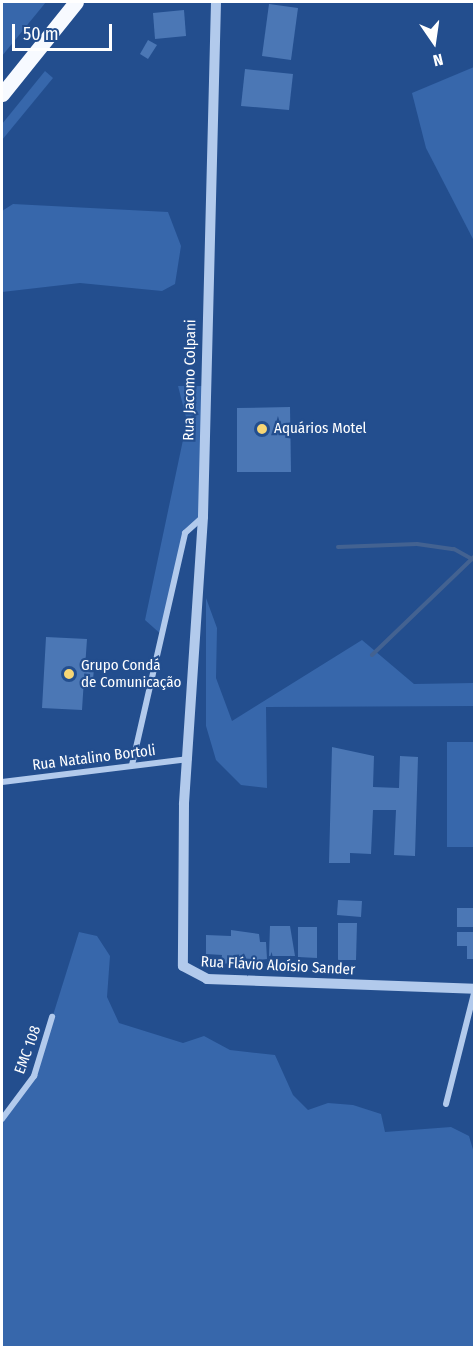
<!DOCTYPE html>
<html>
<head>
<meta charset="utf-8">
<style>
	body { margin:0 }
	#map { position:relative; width:476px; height:1349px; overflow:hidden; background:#234e8e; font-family:"Fira Sans Condensed",sans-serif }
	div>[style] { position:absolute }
	.green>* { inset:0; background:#3767ab }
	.stream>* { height:4px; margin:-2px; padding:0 2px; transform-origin:2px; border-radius:2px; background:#436291 }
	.building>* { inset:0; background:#4b77b5 }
	.minor>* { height:6px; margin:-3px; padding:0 3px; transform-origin:3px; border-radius:3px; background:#b2caec }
	.tertiary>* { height:10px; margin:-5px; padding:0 5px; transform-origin:5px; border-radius:5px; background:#b2caec }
	.primary>* { height:15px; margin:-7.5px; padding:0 7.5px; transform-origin:7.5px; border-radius:7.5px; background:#f7faff }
	.dots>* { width:16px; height:16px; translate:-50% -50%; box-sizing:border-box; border:3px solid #234e8e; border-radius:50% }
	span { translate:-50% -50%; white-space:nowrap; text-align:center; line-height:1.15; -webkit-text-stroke:4.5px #234e8e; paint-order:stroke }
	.street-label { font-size:15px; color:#fff }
	.poi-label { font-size:15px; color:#fff }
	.left { translate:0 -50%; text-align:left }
	.frame { position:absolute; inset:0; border:3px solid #fff; pointer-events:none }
	.north { position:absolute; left:404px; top:12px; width:60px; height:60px; -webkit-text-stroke:4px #234e8e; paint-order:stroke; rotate:167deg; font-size:16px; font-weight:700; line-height:24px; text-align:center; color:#fff }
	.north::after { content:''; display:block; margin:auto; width:21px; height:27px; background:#fff; clip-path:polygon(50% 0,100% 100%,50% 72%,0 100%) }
	.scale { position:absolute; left:12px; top:24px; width:100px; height:27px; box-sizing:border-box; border:3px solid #fff; border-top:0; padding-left:8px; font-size:18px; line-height:21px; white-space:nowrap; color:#fff; -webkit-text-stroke:4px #234e8e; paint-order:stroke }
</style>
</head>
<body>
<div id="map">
	<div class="green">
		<div style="clip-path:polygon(2px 2px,46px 2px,2px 56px)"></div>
		<div style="clip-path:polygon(474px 67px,474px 241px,426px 148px,412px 93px)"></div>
		<div style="clip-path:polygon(45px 71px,53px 78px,2px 140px,2px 124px)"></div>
		<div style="clip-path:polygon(13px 204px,168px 212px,181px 246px,175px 284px,162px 291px,80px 283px,2px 292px,2px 211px)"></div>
		<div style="clip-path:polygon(178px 386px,205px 386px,203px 517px,185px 533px,163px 636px,145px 620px,187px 421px)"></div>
		<div style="clip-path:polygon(206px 598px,217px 628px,216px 678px,232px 721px,362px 640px,414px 684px,474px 683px,474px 706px,266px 707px,267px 788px,241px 785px,216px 760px,206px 726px)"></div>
		<div style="clip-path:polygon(447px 742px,474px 742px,474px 847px,447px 847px)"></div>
		<div style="clip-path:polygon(79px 932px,97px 936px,110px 956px,107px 997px,119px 1023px,183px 1043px,204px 1036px,230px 1050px,275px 1055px,293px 1095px,308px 1110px,328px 1103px,353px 1105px,381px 1114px,385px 1132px,451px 1127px,469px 1136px,474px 1153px,474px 1347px,2px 1348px,2px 1119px,34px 1076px)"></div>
	</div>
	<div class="stream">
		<div style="left:338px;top:547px;width:79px;rotate:-2.2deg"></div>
		<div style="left:417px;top:544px;width:37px;rotate:8deg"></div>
		<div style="left:454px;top:549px;width:21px;rotate:29deg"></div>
		<div style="left:372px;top:655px;width:141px;rotate:-43.9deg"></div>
	</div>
	<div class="building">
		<div style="clip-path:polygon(269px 4px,298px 8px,291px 60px,262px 56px)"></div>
		<div style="clip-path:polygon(184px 10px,186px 36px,155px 39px,153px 13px)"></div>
		<div style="clip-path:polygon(148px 40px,157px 45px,148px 59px,140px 54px)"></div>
		<div style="clip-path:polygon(245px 69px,293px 74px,289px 110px,241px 106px)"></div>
		<div style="clip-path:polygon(290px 407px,291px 472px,237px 472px,237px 408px)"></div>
		<div style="clip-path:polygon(46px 637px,87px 639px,85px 668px,94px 669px,93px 679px,84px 679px,82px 710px,42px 708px)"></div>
		<div style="clip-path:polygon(332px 747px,374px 756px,373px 787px,399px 788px,400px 756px,418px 757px,415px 856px,394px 855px,396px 810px,373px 810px,371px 854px,350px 853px,350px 863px,329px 863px)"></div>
		<div style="clip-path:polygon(338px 900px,362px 901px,361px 917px,337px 915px)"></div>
		<div style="clip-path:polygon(457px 908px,474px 908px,474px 927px,457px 927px)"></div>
		<div style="clip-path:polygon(338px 923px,357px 923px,356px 960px,338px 960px)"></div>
		<div style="clip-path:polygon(270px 926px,290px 926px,295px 956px,269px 956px)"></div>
		<div style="clip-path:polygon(298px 927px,317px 927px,317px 958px,298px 957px)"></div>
		<div style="clip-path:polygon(231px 930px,259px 934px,260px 942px,266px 942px,267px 959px,221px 964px,222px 955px,206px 954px,206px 935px,231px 936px)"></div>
		<div style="clip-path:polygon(457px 932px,474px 932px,474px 959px,467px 959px,467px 946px,457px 946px)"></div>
	</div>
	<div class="minor">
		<div style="left:132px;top:765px;width:238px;rotate:-77.1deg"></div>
		<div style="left:185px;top:533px;width:24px;rotate:-42deg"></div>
		<div style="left:2px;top:782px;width:188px;rotate:-7deg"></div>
		<div style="left:446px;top:1104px;width:114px;rotate:-75.8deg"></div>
		<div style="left:2px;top:1119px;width:54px;rotate:-53.3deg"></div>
		<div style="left:34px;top:1076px;width:62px;rotate:-73deg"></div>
	</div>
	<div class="tertiary">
		<div style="left:216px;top:2px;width:515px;rotate:91.45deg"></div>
		<div style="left:203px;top:517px;width:288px;rotate:93.8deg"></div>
		<div style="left:184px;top:804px;width:162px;rotate:90.4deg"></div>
		<div style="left:183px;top:966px;width:27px;rotate:28deg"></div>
		<div style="left:207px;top:979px;width:267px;rotate:2.1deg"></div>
	</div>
	<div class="primary">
		<div style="left:2px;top:94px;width:118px;rotate:-51.2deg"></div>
	</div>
	<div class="dots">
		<div style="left:262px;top:429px;background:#f7d675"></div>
		<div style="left:69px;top:674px;background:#f7d675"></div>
	</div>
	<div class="street-label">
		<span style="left:190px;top:380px;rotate:-89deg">Rua Jacomo Colpani</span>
		<span style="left:94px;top:758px;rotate:-7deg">Rua Natalino Bortoli</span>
		<span style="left:278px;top:966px;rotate:3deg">Rua Flávio Aloísio Sander</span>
		<span style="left:28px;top:1050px;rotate:-70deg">EMC 108</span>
	</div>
	<div class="poi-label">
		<span class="left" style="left:274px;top:429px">Aquários Motel</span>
		<span class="left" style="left:81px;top:674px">Grupo Condá<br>de Comunicação</span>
	</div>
	<div class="frame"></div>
	<div class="north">N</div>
	<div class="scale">50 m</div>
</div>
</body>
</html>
